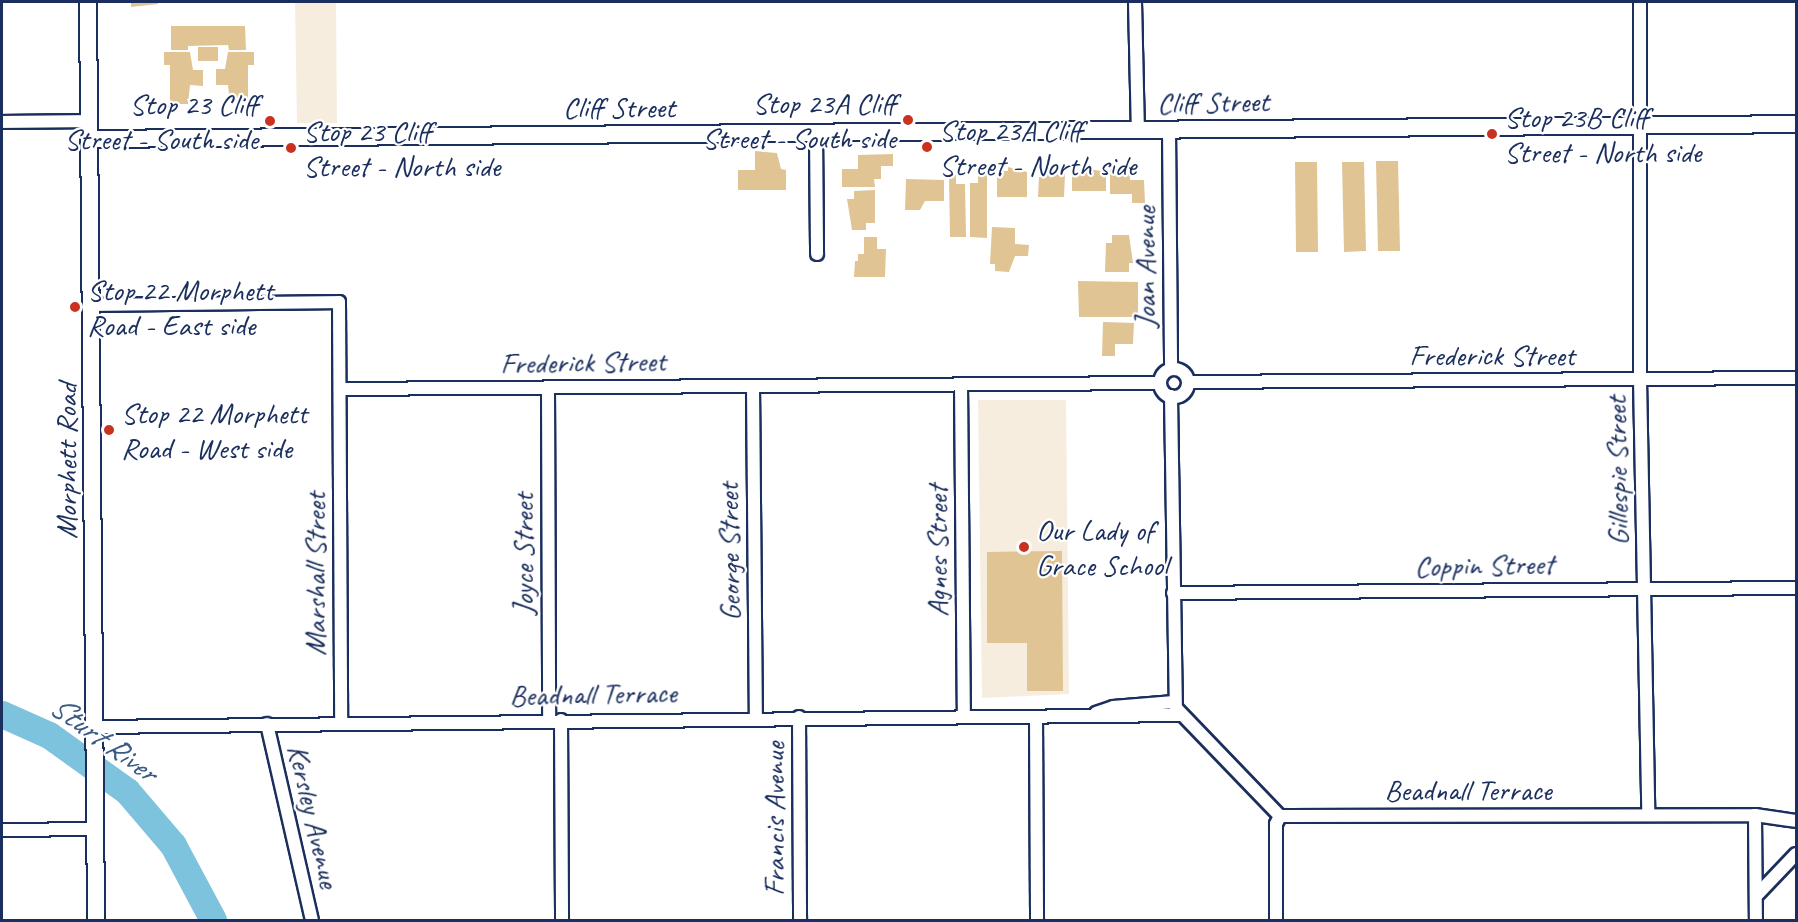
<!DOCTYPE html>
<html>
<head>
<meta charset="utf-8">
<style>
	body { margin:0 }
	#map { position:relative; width:1798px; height:922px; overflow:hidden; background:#fff; font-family:Caveat,sans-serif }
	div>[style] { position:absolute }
	.built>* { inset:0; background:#f6eddf }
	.river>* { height:27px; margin:-13.5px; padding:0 13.5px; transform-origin:13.5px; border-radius:13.5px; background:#7ec3de }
	.building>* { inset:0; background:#e0c494 }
	.roads { filter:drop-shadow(2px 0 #1b2f5e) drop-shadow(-2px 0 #1b2f5e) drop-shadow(0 2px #1b2f5e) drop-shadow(0 -2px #1b2f5e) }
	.street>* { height:12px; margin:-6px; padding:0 6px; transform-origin:6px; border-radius:6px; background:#fff }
	.street>.ring { margin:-6px; padding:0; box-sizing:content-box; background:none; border:12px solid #fff; border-radius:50% }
	.secondary>* { height:16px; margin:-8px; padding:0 8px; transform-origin:8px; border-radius:8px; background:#fff }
	.dots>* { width:16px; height:16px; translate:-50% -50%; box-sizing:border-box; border:3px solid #fff; border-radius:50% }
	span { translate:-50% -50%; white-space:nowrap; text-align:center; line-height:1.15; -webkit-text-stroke:4.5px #fff; paint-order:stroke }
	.street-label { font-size:30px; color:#1b2f5e }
	.poi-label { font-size:30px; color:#1b2f5e }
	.right { translate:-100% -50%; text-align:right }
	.left { translate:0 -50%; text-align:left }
	.water-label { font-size:32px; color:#395b84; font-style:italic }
	.frame { position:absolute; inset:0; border:3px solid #1b2f5e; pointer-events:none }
</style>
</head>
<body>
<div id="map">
	<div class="built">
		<div style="clip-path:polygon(295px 2px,336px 2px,337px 123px,297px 123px)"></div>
		<div style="clip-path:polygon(978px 400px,1066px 400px,1069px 694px,982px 698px)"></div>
	</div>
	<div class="river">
		<div style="left:2px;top:714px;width:51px;rotate:24.1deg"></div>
		<div style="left:49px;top:735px;width:96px;rotate:35.7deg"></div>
		<div style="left:127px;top:791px;width:71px;rotate:49.6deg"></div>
		<div style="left:173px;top:845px;width:85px;rotate:61.9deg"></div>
	</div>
	<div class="building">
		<div style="clip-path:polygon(131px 2px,158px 2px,158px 4px,131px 7px)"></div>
		<div style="clip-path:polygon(171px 26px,245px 26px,246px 50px,229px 50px,228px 45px,188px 46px,188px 50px,171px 50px)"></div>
		<div style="clip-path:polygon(198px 47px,218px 47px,218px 61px,198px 61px)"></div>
		<div style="clip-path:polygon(164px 52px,190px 52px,193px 70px,203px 70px,203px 86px,190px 85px,188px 104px,170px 104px,170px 65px,164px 65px)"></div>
		<div style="clip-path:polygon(228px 52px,254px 52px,254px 65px,248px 65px,248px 103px,230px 103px,228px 85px,216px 85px,216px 69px,225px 69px)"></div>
		<div style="clip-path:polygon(755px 151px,777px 153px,781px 169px,786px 170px,786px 190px,738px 190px,738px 170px,755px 170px)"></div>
		<div style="clip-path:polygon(893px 154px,893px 166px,881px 166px,881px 179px,874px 179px,875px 187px,842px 187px,842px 169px,858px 169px,858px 155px)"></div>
		<div style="clip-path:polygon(1376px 161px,1398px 161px,1400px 251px,1378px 251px)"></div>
		<div style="clip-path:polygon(1295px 162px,1317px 162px,1318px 252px,1296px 252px)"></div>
		<div style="clip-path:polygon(1342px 162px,1364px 162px,1366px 251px,1344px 252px)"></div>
		<div style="clip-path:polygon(1008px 167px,1027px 172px,1027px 197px,997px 197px,997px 171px,1008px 171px)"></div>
		<div style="clip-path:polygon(1046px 167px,1061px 167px,1061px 174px,1065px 174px,1064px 197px,1038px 197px,1039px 177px,1046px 177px)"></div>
		<div style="clip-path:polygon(1110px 167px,1129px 167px,1130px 180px,1144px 180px,1145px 203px,1132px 203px,1132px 194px,1110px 194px)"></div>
		<div style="clip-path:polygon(1090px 169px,1106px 172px,1106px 191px,1072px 191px,1072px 172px)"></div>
		<div style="clip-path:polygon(956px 175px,956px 184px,965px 184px,966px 237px,950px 237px,949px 176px)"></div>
		<div style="clip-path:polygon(978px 175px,987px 175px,987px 238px,970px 237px,970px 183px,978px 183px)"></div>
		<div style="clip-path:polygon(906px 179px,944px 180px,944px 201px,925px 201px,920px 210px,905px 210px)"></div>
		<div style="clip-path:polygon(875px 190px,875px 223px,866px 223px,866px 230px,852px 230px,847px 199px,854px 199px,854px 191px)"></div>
		<div style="clip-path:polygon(992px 227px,1015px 228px,1015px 244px,1029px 245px,1028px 256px,1015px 256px,1009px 272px,995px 271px,995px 264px,990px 264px)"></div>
		<div style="clip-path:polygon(1112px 235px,1129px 235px,1133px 263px,1129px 263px,1129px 272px,1105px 272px,1106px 243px,1112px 243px)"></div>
		<div style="clip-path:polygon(864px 237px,877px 237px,877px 249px,886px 249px,885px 277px,854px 277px,855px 261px,858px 261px,858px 254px,864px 254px)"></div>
		<div style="clip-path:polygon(1078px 281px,1138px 282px,1138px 317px,1079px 317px)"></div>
		<div style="clip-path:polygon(1103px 322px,1134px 323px,1133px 344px,1115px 344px,1115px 356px,1102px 356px)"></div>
		<div style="clip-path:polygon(1062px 551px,1063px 691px,1027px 691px,1027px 643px,987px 643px,987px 552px)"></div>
	</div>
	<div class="roads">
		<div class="street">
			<div style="left:1135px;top:2px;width:128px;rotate:88.7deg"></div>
			<div style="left:1640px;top:2px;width:377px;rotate:90deg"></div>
			<div style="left:1640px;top:379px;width:436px;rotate:88.9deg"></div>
			<div style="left:2px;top:122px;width:89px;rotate:-0.6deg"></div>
			<div style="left:1169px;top:129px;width:240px;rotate:89.5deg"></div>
			<div style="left:816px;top:133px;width:121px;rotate:89.5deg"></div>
			<div style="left:93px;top:305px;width:246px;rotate:-0.7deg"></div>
			<div style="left:339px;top:302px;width:421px;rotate:89.7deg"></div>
			<div class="ring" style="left:1160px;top:369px;width:16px;height:16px"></div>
			<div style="left:1188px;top:382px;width:608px;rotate:-0.38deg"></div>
			<div style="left:961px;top:384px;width:333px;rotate:89.5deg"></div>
			<div style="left:753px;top:386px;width:331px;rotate:89.5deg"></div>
			<div style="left:548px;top:388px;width:332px;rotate:89.8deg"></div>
			<div style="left:341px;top:389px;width:819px;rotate:-0.42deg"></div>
			<div style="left:1171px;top:396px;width:312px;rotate:89.1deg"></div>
			<div style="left:1176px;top:708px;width:150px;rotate:46.1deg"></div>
			<div style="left:1280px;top:816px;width:475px;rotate:-0.1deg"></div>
			<div style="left:1755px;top:815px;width:41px;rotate:8.3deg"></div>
			<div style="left:1173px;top:593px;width:623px;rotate:-0.46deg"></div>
			<div style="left:1096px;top:713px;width:18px;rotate:-19deg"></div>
			<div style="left:1113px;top:707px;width:61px;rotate:-4.7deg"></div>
			<div style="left:799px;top:717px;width:203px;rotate:89.7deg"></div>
			<div style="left:1036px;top:718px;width:202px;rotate:89.7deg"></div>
			<div style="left:561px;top:720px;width:200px;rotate:89.7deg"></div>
			<div style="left:267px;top:724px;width:201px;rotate:77.1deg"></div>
			<div style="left:93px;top:727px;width:1088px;rotate:-0.63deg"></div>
			<div style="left:1755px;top:815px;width:105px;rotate:89.5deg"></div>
			<div style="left:2px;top:830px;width:93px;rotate:-0.6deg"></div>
			<div style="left:1756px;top:896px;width:58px;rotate:-46.4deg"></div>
			<div style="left:1276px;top:920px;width:96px;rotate:-90deg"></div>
			<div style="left:1276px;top:824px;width:9px;rotate:-63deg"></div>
		</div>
		<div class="secondary">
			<div style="left:88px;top:2px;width:918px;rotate:89.5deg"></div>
			<div style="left:91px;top:139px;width:1705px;rotate:-0.5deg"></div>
		</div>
	</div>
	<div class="dots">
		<div style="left:908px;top:120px;background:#c8321e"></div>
		<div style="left:270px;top:121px;background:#c8321e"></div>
		<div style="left:1492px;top:134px;background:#c8321e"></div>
		<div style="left:927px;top:147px;background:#c8321e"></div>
		<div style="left:291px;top:148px;background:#c8321e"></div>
		<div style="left:75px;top:307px;background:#c8321e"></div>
		<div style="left:109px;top:430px;background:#c8321e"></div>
		<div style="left:1024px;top:547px;background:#c8321e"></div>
	</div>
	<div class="street-label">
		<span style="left:1213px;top:102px;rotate:-1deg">Cliff Street</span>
		<span style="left:619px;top:107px">Cliff Street</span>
		<span style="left:1145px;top:267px;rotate:-90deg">Joan Avenue</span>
		<span style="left:1492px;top:355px">Frederick Street</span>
		<span style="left:583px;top:362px;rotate:-1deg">Frederick Street</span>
		<span style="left:66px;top:461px;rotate:-90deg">Morphett Road</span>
		<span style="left:1617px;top:471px;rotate:-91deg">Gillespie Street</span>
		<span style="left:937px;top:551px;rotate:-90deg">Agnes Street</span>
		<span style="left:729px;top:552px;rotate:-91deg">George Street</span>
		<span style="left:523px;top:554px;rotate:-90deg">Joyce Street</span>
		<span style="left:1484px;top:565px;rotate:-1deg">Coppin Street</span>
		<span style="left:315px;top:574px;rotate:-90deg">Marshall Street</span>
		<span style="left:593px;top:694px;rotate:-1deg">Beadnall Terrace</span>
		<span style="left:1468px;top:790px">Beadnall Terrace</span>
		<span style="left:314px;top:816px;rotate:77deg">Kersley Avenue</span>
		<span style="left:774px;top:819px;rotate:-90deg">Francis Avenue</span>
	</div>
	<div class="poi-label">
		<span class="right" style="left:896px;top:120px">Stop 23A Cliff<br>Street - South side</span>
		<span class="right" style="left:258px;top:121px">Stop 23 Cliff<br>Street - South side</span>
		<span class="left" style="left:1504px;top:134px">Stop 23B Cliff<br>Street - North side</span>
		<span class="left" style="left:939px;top:147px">Stop 23A Cliff<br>Street - North side</span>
		<span class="left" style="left:303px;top:148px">Stop 23 Cliff<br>Street - North side</span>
		<span class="left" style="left:87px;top:307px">Stop 22 Morphett<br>Road - East side</span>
		<span class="left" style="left:121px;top:430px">Stop 22 Morphett<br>Road - West side</span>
		<span class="left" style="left:1036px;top:547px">Our Lady of<br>Grace School</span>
	</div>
	<div class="water-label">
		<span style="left:103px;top:739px;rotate:36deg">Sturt River</span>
	</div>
	<div class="frame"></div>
</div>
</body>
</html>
